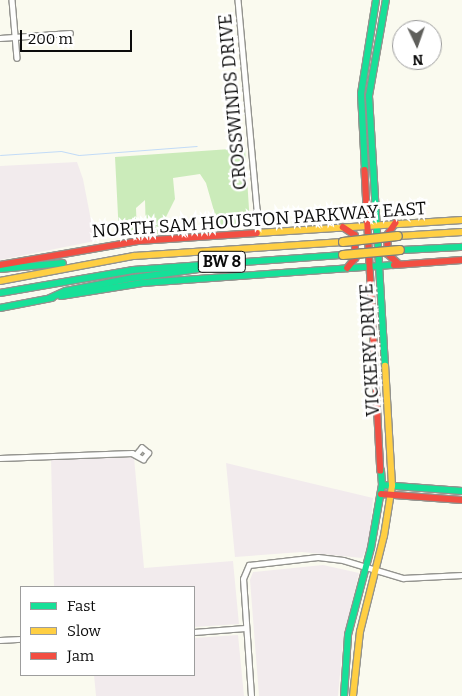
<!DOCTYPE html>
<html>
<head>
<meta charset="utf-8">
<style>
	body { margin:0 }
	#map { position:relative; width:462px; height:696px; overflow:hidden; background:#fafaef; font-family:Bitter,serif }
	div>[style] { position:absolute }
	.industrial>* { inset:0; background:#f2ebed }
	.forest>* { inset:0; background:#cbebba }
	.stream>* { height:1px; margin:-0.5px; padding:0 0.5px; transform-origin:0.5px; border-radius:0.5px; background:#c2dbf7 }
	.roads { filter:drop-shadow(1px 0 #93938e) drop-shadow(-1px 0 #93938e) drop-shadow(0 1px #93938e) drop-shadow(0 -1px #93938e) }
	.street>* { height:4.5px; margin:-2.25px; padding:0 2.25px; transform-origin:2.25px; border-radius:2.25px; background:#fefefd }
	.fast>* { height:5.5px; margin:-2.75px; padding:0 2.75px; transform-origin:2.75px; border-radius:2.75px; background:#16e098 }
	.slow>* { height:5.5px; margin:-2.75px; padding:0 2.75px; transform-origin:2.75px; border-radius:2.75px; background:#ffcf43 }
	.jam>* { height:5.5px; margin:-2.75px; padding:0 2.75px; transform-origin:2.75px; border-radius:2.75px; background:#f24e42 }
	.bridges { filter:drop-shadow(1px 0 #80807b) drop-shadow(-1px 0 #80807b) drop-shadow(0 1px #80807b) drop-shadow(0 -1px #80807b) }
	.slow-bridge>* { height:8px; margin:-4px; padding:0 4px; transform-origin:4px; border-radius:4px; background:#ffcf43 }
	span { translate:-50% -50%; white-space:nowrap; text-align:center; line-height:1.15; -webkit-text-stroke:5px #fff; paint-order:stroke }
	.shield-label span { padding:1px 4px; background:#fff; border:1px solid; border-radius:4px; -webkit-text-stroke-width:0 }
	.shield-label { font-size:16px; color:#0b0b0b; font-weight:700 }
	.street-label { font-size:18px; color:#0b0b0b }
	.legend { position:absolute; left:20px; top:586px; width:175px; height:90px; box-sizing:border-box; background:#fff; border:1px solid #9d9d9d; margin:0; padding:6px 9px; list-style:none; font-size:15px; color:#0b0b0b }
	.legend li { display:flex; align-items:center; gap:10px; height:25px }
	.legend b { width:25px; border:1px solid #9d9d9d }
	.north { position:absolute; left:392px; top:20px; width:50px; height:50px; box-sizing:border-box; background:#fff; border:1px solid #9d9d9d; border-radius:50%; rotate:177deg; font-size:14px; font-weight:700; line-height:20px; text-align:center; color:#0b0b0b }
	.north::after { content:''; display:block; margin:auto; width:18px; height:22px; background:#5f5f5b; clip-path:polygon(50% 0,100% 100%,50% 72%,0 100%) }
	.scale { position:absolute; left:20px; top:30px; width:112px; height:22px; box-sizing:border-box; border:2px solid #0b0b0b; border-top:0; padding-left:6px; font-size:15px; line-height:18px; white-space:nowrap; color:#0b0b0b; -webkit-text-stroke:4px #fff; paint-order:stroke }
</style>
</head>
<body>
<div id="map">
	<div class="industrial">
		<div style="clip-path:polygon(77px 162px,83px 179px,95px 241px,0 260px,0 166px)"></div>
		<div style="clip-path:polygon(134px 457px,144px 568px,233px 561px,239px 624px,194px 627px,194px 587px,54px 587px,51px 458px)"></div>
		<div style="clip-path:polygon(226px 463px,373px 498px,369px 544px,362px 558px,302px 552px,235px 557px)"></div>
		<div style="clip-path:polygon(323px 565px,359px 573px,343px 641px,338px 696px,259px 696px,250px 580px,253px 572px)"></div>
		<div style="clip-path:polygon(238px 635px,244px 696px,96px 696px,94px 675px,194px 675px,194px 638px)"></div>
	</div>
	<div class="forest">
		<div style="clip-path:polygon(245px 148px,250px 224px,218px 225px,206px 183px,200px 174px,173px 178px,175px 199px,165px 219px,166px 235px,146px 233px,145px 200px,136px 208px,137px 235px,119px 235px,115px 157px)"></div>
	</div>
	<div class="stream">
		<div style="left:0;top:155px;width:61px;rotate:-3.8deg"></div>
		<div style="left:61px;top:151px;width:18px;rotate:13deg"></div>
		<div style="left:79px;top:155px;width:118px;rotate:-4.4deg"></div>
	</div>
	<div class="roads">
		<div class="street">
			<div style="left:12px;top:0;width:58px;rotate:85.1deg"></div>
			<div style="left:238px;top:0;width:233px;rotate:84.8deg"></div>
			<div style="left:0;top:38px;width:70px;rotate:-4.1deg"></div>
			<div style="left:0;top:458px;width:132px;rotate:-2.2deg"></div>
			<div style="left:132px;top:453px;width:13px;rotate:29deg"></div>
			<div style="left:143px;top:459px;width:8px;rotate:-50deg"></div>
			<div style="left:148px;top:453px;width:8px;rotate:-140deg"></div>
			<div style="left:142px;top:448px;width:8px;rotate:130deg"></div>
			<div style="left:194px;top:632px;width:51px;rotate:-4.5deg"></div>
			<div style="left:0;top:640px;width:21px;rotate:-3deg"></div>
			<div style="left:251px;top:696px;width:117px;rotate:-93.9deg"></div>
			<div style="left:243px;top:579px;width:15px;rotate:-67deg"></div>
			<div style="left:249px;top:565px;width:69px;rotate:-6.6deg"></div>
			<div style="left:318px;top:557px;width:25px;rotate:7deg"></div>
			<div style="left:343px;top:560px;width:63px;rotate:16.7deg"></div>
			<div style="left:403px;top:578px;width:59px;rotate:-2.9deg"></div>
		</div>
		<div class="fast">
			<div style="left:365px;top:170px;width:76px;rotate:-93deg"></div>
			<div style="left:361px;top:94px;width:95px;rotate:-80.9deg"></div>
			<div style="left:400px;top:250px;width:62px;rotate:-2.8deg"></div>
			<div style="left:0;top:269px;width:63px;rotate:-5.4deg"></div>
			<div style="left:0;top:293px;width:135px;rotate:-9.8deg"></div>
			<div style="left:133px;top:270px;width:211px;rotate:-4.1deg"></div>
			<div style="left:61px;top:296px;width:82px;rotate:-9.1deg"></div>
			<div style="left:142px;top:283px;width:253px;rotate:-4.1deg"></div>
			<div style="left:50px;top:298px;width:17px;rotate:-24deg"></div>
			<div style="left:66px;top:291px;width:68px;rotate:-11deg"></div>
			<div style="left:133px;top:278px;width:75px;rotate:-7.7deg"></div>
			<div style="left:0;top:308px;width:53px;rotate:-10.9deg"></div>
			<div style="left:385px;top:366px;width:270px;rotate:-93.4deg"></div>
			<div style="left:369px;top:96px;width:97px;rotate:-80deg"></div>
			<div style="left:382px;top:485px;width:80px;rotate:4.3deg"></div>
			<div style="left:344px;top:696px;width:61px;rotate:-86.2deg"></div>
			<div style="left:348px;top:635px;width:90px;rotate:-75.2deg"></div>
			<div style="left:371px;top:548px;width:64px;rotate:-80.1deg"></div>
			<div style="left:382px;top:485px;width:14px;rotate:-94deg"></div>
		</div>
		<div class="slow">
			<div style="left:257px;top:233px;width:205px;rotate:-3.6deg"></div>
			<div style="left:398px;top:236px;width:64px;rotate:-3.6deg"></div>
			<div style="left:0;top:281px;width:136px;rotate:-10.6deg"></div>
			<div style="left:134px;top:256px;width:209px;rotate:-3.8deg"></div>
			<div style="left:353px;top:696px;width:64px;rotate:-83.8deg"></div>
			<div style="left:360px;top:632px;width:99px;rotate:-76deg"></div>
			<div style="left:384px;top:536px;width:51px;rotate:-80.9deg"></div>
			<div style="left:392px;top:486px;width:120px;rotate:-93.3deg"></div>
		</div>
		<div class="jam">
			<div style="left:365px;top:170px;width:301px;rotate:87deg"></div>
			<div style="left:396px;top:223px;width:14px;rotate:124deg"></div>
			<div style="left:388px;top:235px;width:19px;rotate:90deg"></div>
			<div style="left:388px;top:254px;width:15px;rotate:42deg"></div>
			<div style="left:343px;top:227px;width:14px;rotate:34deg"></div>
			<div style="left:355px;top:235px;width:23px;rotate:88deg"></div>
			<div style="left:356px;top:258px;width:13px;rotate:129deg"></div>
			<div style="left:0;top:265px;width:141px;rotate:-9.8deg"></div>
			<div style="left:139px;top:241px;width:118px;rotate:-3.9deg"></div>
			<div style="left:394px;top:265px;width:68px;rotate:-4.2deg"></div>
			<div style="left:381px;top:494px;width:81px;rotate:4.2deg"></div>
		</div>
	</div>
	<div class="bridges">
		<div class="slow-bridge">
			<div style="left:343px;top:242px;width:55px;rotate:-6.2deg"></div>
			<div style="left:343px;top:255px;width:57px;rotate:-5deg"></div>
		</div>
	</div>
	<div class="shield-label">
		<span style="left:222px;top:262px">BW 8</span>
	</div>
	<div class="street-label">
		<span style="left:233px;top:102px;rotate:-95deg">CROSSWINDS DRIVE</span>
		<span style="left:259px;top:220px;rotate:-4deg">NORTH SAM HOUSTON PARKWAY EAST</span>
		<span style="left:370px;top:350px;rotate:-93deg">VICKERY DRIVE</span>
	</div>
	<ul class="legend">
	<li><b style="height:6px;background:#16e098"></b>Fast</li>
	<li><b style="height:6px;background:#ffcf43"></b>Slow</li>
	<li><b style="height:6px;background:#f24e42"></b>Jam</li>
	</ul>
	<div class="north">N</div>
	<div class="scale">200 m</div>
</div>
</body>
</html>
